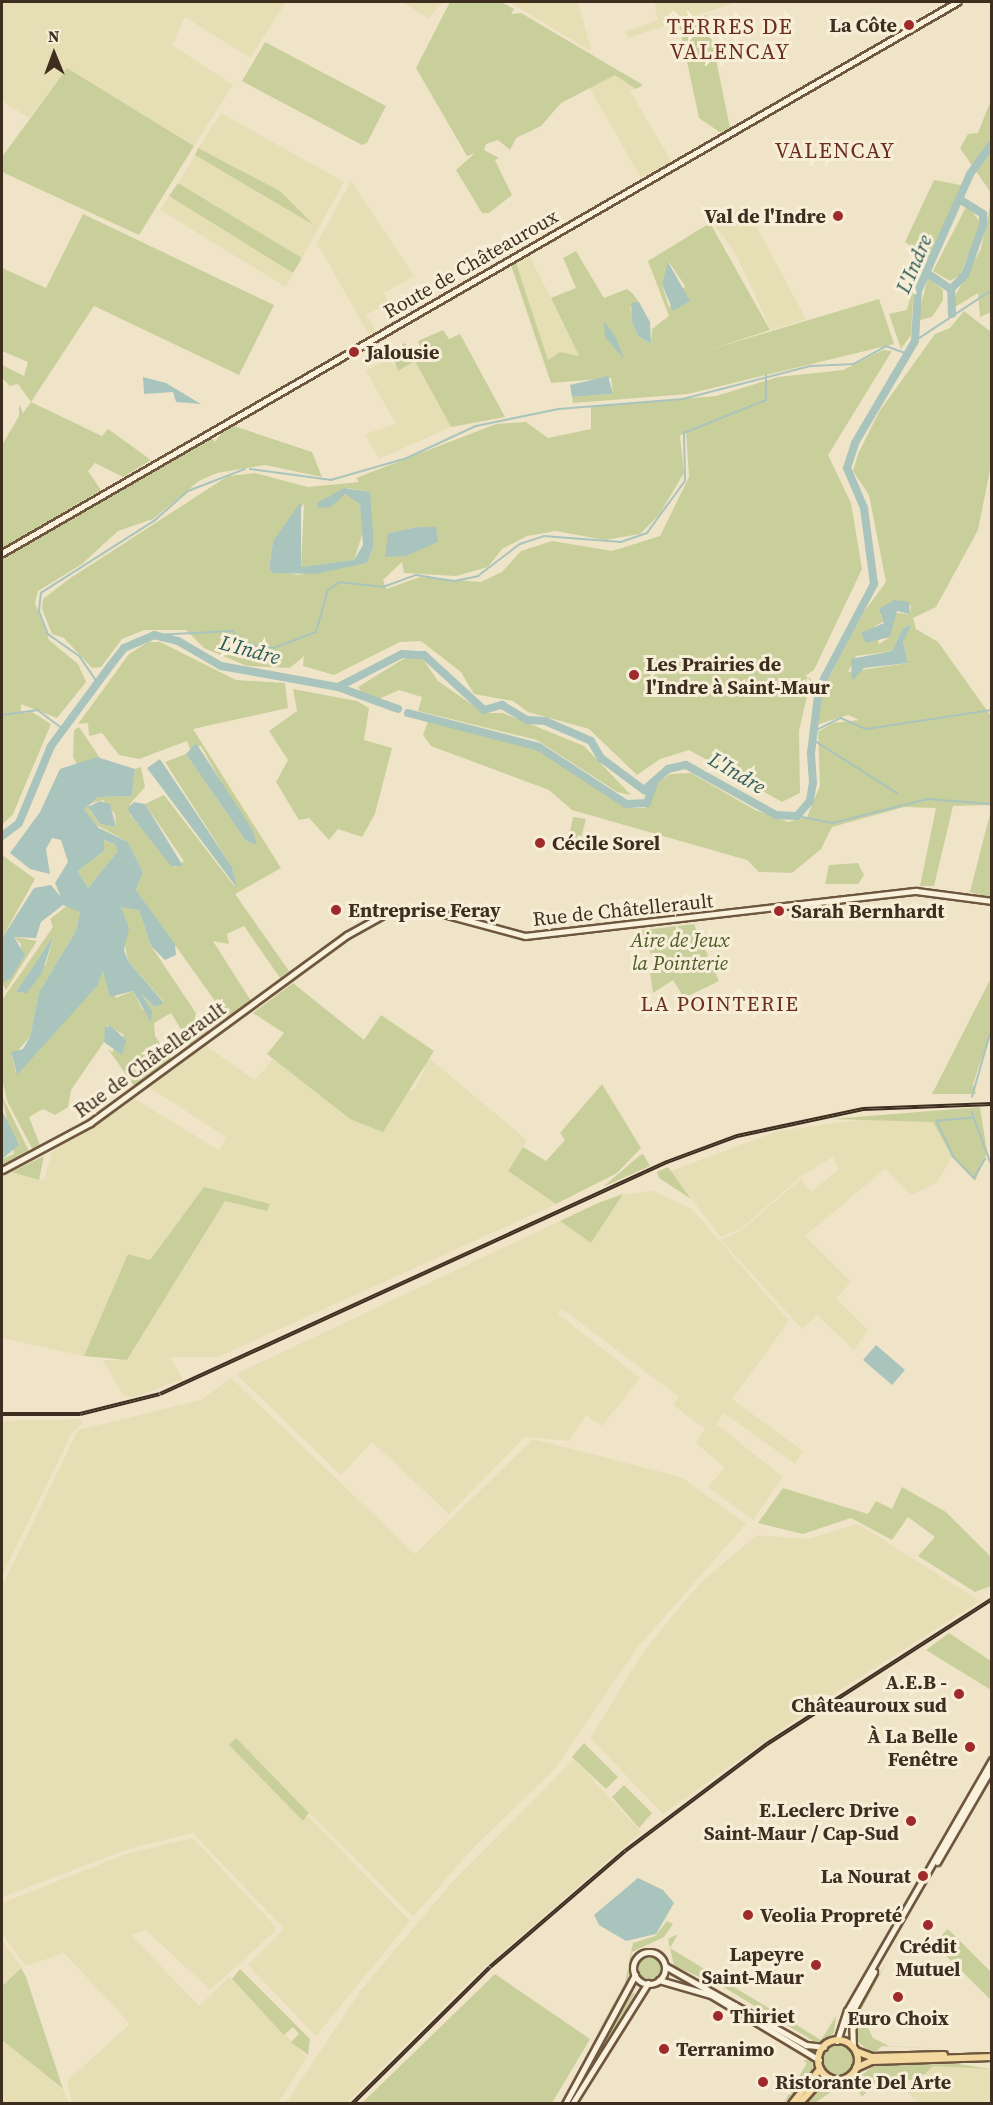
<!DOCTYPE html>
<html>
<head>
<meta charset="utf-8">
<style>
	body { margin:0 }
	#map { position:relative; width:993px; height:2105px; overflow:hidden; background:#f0e4c8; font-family:"Source Serif 4",serif }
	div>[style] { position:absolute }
	.farmland>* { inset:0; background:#e6deb5 }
	.green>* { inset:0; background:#c9cf9b }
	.round { border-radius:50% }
	.water>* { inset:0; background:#a9c4bc }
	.stream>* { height:1.5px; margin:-0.75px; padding:0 0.75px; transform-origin:0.75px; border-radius:0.75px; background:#a9c4bc }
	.river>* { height:8px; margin:-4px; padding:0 4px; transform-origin:4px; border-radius:4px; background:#a9c4bc }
	.roads { filter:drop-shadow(2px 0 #6f573f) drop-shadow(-2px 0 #6f573f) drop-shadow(0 2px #6f573f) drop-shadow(0 -2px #6f573f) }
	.secondary>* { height:5px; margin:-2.5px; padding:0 2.5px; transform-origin:2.5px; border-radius:2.5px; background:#faf1dc }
	.secondary>.ring { margin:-2.5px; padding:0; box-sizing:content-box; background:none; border:5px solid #faf1dc; border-radius:50% }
	.primary>* { height:6px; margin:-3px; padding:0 3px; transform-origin:3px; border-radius:3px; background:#f3d9a0 }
	.primary>.ring { margin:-3px; padding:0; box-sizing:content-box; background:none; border:6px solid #f3d9a0; border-radius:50% }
	.rail>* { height:4px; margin-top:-2px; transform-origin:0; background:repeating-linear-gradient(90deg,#f7eed8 0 4.5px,#3d2e20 0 9px); box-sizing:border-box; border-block:2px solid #3d2e20 }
	.dots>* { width:16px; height:16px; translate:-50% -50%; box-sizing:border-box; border:3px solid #f7eed8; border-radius:50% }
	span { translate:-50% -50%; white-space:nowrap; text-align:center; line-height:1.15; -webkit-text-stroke:6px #f7eed8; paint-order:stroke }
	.poi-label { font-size:20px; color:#3d2e20; font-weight:700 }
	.right { translate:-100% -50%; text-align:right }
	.left { translate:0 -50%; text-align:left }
	.street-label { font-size:20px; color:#3d2e20 }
	.park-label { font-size:20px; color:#4d5a26; font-style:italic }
	.water-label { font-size:21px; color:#2f5d5a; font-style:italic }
	.neighbourhood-label { font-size:21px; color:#6b2e1e; letter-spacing:1.5px }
	.quarter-label { font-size:22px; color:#6b2e1e; letter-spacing:1.5px }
	.frame { position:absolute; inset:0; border:3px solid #3d2e20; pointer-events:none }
	.north { position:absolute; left:24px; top:24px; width:60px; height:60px; -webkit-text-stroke:4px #f7eed8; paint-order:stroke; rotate:359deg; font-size:16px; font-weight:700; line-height:24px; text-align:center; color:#3d2e20 }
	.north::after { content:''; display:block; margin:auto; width:21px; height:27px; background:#3d2e20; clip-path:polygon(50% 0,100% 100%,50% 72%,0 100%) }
</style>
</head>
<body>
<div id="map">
	<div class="farmland">
		<div style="clip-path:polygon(2px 2px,286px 2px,250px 58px,185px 17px,172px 45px,233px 85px,194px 146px,67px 68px,29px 118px,2px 101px)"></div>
		<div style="clip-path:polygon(402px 2px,443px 2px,428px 18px)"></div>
		<div style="clip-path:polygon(509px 2px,578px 2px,591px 49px,589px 50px)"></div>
		<div style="clip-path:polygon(654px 2px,737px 2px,628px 38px,626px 31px,658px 20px)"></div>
		<div style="clip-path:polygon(615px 75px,636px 89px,630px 91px,672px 162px,641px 178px,589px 87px)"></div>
		<div style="clip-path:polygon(221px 113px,344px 182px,302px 258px,178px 183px,195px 155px,314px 224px,280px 191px,198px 148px)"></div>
		<div style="clip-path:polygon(351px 181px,414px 276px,384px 293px,397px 318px,390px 323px,381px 307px,366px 315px,376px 331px,369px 335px,317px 243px)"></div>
		<div style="clip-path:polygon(169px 196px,293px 273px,286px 287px,160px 210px)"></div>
		<div style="clip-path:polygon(745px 205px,806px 319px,771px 330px,736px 254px,715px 225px)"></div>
		<div style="clip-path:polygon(528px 253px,551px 298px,579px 357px,560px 352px,548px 360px,514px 262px)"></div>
		<div style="clip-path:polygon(388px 358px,398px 370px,415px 361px,451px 427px,379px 459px,365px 434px,396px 424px,366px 371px)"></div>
		<div style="clip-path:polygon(206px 1046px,255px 1080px,273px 1059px,350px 1119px,415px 1089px,429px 1058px,527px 1140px,508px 1171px,556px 1204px,218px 1357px,170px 1357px,183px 1379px,132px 1398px,123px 1395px,103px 1360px,126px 1360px,131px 1354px,225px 1201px,266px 1211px,270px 1205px,204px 1188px,150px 1260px,129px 1254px,84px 1356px,2px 1338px,2px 1177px,12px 1172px,44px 1180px,52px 1151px,133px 1098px,219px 1150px,226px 1137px,149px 1087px)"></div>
		<div style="clip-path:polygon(878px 1117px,933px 1122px,952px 1157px,937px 1183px,911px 1195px,885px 1169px,805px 1236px,851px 1282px,836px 1298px,868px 1330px,854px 1350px,817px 1315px,802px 1329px,721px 1240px,743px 1229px,801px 1179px,811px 1192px,839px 1169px,833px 1157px,800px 1177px,742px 1228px,720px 1237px,671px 1171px,778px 1131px)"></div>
		<div style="clip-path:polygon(654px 1191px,692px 1209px,789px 1321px,732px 1399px,803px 1451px,795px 1464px,724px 1413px,716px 1424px,783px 1477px,753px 1520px,708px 1487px,725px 1468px,696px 1443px,705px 1429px,673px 1405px,679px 1397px,562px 1309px,558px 1314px,640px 1378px,602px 1426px,586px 1415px,569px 1441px,525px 1437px,449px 1514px,372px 1442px,341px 1475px,236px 1374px,560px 1221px,591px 1243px,623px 1194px)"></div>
		<div style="clip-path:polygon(231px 1378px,415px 1554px,533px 1439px,681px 1477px,746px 1524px,638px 1647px,554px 1770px,472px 1849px,413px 1917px,235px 1738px,303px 1821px,308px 1816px,410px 1921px,316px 2036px,248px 1965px,284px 1929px,193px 1833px,131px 1848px,2px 1897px,2px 1586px,78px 1430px,201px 1400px)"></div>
		<div style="clip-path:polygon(82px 1419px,82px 1423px,72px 1433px,2px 1576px,2px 1421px)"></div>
		<div style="clip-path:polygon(858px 1524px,980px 1601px,813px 1707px,663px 1814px,590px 1738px,644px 1651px,699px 1584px,757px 1535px,807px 1539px)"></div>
		<div style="clip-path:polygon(574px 1759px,641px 1832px,471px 1979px,347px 2103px,285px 2104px,361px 1990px,454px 1880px)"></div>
		<div style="clip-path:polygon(193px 1838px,276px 1927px,274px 1932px,210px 1990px,146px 1930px,131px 1935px,199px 2006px,229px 1977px,307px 2057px,278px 2103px,72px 2103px,67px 2081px,130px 2024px,64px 1953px,26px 1966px,2px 1934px,2px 1903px,126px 1854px)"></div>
		<div style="clip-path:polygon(2px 1940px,21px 1967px,2px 1985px)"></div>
		<div style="clip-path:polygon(2px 2040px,64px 2091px,69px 2103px,2px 2103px)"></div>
		<div style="clip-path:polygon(958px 2065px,991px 2069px,991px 2103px,918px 2103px,907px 2092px,932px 2066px)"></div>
	</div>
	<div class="green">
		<div style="clip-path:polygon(450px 2px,501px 2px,514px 9px,511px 14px,521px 13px,643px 85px,636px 89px,615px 75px,561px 103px,541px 126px,516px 138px,510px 150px,498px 140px,486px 144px,484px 150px,499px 158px,495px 160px,512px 195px,489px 213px,482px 213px,456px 170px,475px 153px,467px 156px,416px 68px)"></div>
		<div style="clip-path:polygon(707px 15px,730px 128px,721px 133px,699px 118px,679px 24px)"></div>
		<div style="clip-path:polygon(265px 42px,386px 106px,367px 143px,362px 145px,242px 81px)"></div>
		<div style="clip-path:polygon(67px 68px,194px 146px,139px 235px,2px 172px,2px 157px)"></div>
		<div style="clip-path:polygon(991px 100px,991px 193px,960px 148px,968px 134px,978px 133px)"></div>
		<div style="clip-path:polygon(198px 148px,280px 191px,314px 225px,195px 155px)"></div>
		<div style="clip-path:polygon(934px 180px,966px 186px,929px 260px,905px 242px)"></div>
		<div style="clip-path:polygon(178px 183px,302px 258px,293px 273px,169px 196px)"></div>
		<div style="clip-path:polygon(991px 201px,991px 312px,980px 317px,978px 293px,955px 307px,955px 296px,981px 249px)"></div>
		<div style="clip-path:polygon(967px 205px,981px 223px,960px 275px,950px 281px,933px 271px)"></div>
		<div style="clip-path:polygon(83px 214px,274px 305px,239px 375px,94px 306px,31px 402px,102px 436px,108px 429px,151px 460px,123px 477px,95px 463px,88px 471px,101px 490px,2px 548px,2px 445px,19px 416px,19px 404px,23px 413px,31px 402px,18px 384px,10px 386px,2px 378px,2px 365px,24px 376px,28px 362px,2px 351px,2px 268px,46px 288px)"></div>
		<div style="clip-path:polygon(evenodd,710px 223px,770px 330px,708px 350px,879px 299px,894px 344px,688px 394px,573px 403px,572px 397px,613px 394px,611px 378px,551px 383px,510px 262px,515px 260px,548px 360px,560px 352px,579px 356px,551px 298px,576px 288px,563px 258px,576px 251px,604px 298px,627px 289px,633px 294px,639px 302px,630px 307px,634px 325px,638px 336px,651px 344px,652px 329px,669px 316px,648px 261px,710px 223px,669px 262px,685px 286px,669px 308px,662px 284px,669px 262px)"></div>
		<div style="clip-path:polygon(928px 277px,943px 290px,943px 300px,932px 317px,917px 321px)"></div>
		<div style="clip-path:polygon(914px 281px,911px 335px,901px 349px,889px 314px,907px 310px)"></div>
		<div style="clip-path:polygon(evenodd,964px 311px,991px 332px,991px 465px,978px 530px,936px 607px,913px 618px,916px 629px,938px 642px,991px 716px,991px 805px,953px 806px,934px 886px,920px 886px,936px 808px,904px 807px,832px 827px,821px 849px,792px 873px,759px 872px,747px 860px,572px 810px,549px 790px,431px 746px,423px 735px,428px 721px,537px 750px,630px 808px,645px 808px,658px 783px,670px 774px,691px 773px,755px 810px,788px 822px,807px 817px,820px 786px,818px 732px,833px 723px,859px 720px,848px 715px,816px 725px,821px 693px,863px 613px,886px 582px,869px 495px,853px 471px,858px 454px,879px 412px,935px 334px,950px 328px,964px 311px,911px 605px,910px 614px,895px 613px,890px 637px,879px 644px,875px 626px,885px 621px,880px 615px,911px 605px,964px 311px,912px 625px,903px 640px,908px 663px,848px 672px,856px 656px,892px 651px,903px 628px,912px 625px)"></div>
		<div style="clip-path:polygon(443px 330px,449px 339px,460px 334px,505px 417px,451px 427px,415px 361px,398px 371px,390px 350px,405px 343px,412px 355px,422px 350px,418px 341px)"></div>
		<div style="clip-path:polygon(evenodd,883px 350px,892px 351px,828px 455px,851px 503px,862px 569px,814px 670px,805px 676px,811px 679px,799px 731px,800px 793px,782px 802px,689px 750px,660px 759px,637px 775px,589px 729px,528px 712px,513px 701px,474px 694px,461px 672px,421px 641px,400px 642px,334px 675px,303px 666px,304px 656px,290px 668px,247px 666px,204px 648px,186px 630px,144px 630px,122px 639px,101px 667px,92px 668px,64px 638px,52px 634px,42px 609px,43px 599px,69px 579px,228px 476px,255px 473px,308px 487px,359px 482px,356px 478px,496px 424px,526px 422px,548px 438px,591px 429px,591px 407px,716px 396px,778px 377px,843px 370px,883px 350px,686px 431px,689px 477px,660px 536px,612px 551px,552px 541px,521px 551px,502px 572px,481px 582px,420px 577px,386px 589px,383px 580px,402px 562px,404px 573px,456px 576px,488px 567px,502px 549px,527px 536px,556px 531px,605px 540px,640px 534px,659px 515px,684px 473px,680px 436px,686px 431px,883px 350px,348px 488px,369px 492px,374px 545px,367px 563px,298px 575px,269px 569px,273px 541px,304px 504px,301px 567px,354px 560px,363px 532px,360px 504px,345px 494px,338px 496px,348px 488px,883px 350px,418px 527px,432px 544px,415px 549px,388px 533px,418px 527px)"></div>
		<div style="clip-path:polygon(228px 424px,312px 452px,322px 477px,265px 465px,217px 473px,199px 481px,153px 519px,118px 531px,82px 564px,38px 591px,35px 603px,49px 640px,78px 664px,86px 682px,57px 718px,21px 704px,21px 713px,32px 712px,51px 724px,13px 814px,2px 825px,2px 559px,210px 436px,215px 442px)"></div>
		<div style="clip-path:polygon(evenodd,148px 642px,160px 642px,236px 680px,285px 683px,288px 708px,193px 729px,281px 868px,235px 894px,289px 971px,280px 978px,244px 926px,227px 934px,229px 944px,213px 941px,251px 1001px,227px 1018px,136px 890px,143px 872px,128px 842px,91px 822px,84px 810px,98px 797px,132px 796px,135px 769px,141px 767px,145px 787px,130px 804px,130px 815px,175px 867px,184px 861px,145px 804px,164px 795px,235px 887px,232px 867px,165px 762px,186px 754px,246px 841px,256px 845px,201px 746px,190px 749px,187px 741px,139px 759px,119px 755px,102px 733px,89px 736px,88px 723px,78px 724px,129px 654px,148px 642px,103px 800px,115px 814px,116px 827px,100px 824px,90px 811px,89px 804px,103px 800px)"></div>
		<div style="clip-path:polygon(408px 656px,422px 658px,438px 681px,484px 713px,503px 713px,584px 746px,631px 795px,617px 792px,537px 740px,418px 711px,422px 697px,399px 690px,370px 703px,358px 687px)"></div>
		<div style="clip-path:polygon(293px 689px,357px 701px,369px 708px,364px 740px,392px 748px,375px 814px,362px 837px,338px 829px,329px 840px,309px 818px,299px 820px,276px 782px,288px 760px,269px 731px,297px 711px)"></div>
		<div style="clip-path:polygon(79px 727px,100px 758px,78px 766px,73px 757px,74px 730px)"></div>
		<div style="clip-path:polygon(991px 810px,991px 898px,970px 892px)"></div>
		<div style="clip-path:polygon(573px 817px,586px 819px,581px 838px,569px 838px)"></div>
		<div style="clip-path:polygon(103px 840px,116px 845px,117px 852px,88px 888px,78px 871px,104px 851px)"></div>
		<div style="clip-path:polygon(2px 855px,35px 879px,2px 938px)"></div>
		<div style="clip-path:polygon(858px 863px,864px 875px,858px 884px,825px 884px,829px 865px)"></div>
		<div style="clip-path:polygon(evenodd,69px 904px,80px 912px,76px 931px,39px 992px,30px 1037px,12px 1057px,16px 1074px,98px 985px,103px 971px,116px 998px,133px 991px,142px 1009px,152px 1011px,141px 995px,155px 1007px,164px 1002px,128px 961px,119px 911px,124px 905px,139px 910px,151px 946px,208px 1031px,190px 1044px,171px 1013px,154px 1023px,155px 1036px,171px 1059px,135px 1087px,108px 1049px,112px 1052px,124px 1035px,107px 1025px,104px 1042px,71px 1090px,68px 1107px,55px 1115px,43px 1109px,29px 1117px,41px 1148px,34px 1152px,7px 1101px,2px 1078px,2px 1000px,53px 927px,50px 919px,69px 904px,54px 935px,46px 964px,23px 993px,16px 992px,54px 935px)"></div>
		<div style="clip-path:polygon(694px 924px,719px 981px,684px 998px,673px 980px,653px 993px,650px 972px,659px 966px,637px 931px)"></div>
		<div style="clip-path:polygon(14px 937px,37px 941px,6px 990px,2px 983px,21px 961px,21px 944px)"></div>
		<div style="clip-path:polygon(991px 978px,991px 1031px,973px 1084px,976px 1094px,932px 1094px)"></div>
		<div style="clip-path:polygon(293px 983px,364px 1040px,381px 1015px,434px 1051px,383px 1132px,350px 1119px,267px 1054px,284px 1033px,253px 1013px)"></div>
		<div style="clip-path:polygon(602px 1084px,641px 1148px,617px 1173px,556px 1204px,508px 1171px,523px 1147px,546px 1161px,565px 1140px,560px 1133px)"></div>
		<div style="clip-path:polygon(2px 1096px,30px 1153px,2px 1166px,2px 1159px,14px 1154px)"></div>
		<div style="clip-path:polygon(980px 1107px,987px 1152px,975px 1181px,952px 1157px,933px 1122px,832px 1119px)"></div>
		<div style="clip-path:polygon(643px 1154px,650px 1166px,603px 1187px,639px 1156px)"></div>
		<div style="clip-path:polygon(44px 1156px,39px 1180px,12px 1172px)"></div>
		<div style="clip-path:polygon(668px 1167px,671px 1171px,691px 1199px,659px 1178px,657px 1172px)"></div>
		<div style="clip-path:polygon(204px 1187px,270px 1204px,267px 1211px,225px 1201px,127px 1360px,84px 1356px,128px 1254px,150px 1260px)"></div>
		<div style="clip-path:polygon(623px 1194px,591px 1243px,560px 1221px,598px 1203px)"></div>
		<div style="clip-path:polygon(902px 1487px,946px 1512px,991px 1557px,991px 1586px,975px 1592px,918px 1556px,935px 1537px,908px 1517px,892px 1540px,851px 1518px,803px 1534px,758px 1523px,783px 1488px,868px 1514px,876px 1501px,892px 1509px)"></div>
		<div style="clip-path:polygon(949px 1633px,991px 1661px,991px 1690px,926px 1650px)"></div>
		<div style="clip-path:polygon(236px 1738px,309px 1813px,303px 1821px,229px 1745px)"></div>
		<div style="clip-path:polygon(584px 1743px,618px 1777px,606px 1789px,572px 1757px)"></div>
		<div style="clip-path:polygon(624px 1785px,652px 1813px,639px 1828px,612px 1797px)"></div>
		<div style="clip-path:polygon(667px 1921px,673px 1924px,664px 1937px,632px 1952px,627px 1984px,596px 2035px,625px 1983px,633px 1943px,655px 1936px)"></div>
		<div style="clip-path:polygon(948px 1929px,991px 1972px,991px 2000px,933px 1943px)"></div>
		<div style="clip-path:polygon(678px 1934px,670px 1948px,821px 2040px,836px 2016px,834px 2033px,821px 2042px,815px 2042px,725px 1988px,674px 1966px,668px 1939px)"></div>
		<div class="round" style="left:637px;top:1955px;width:24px;height:24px"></div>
		<div style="clip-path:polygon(889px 1958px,860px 2012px,873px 2038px,889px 2046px,957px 2050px,882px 2046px,873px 2054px,854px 2039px,856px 2014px)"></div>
		<div style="clip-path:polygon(21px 1968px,26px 1977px,63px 2089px,2px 2040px,2px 1986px)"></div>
		<div style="clip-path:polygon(240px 1969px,310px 2039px,308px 2055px,291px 2042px,299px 2034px,293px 2027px,284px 2035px,232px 1979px)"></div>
		<div style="clip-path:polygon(495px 1974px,590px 2039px,552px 2103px,362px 2103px)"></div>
		<div style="clip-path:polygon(633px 1992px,635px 1994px,588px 2073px,586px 2072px)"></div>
		<div class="round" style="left:823px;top:2045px;width:32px;height:32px"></div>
		<div style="clip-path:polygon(812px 2058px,813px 2074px,783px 2104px,807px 2063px,803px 2061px)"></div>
		<div style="clip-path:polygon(958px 2064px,991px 2069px,933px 2066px,918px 2081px,890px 2077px,893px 2083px,883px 2091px,875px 2083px,862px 2097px,859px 2092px,861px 2076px,874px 2065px)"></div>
		<div style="clip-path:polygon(821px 2085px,838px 2087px,815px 2103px,804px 2104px)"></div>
	</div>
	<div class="water">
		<div style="clip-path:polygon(668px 262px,690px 301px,673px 311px,662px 284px)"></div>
		<div style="clip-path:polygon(639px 302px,650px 322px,651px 344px,638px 336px,632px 321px,631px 303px)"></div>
		<div style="clip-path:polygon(604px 321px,616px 338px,624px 359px,605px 337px)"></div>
		<div style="clip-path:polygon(608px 376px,613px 394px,572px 397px,570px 385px)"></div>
		<div style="clip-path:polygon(143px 377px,166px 383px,201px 404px,176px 402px,173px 392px,144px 394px)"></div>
		<div style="clip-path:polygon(344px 488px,370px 492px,374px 545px,367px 563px,315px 574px,273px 573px,269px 569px,273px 541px,301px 502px,301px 567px,354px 560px,363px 545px,360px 504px,345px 494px,331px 507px,318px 508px,317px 503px)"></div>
		<div style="clip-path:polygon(418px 527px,436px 527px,438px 542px,406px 556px,385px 557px,388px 533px)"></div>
		<div style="clip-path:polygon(894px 600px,909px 602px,910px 614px,897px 611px,890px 637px,866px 643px,861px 633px,884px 623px,879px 609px)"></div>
		<div style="clip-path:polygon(912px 625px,903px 641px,908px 663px,864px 668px,852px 681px,851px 659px,892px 651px,903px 628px)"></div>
		<div style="clip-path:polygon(196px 743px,252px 829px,257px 845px,246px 841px,186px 754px)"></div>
		<div style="clip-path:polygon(evenodd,97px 757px,135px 769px,132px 796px,98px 797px,84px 810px,99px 828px,128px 842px,143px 872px,136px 890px,175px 944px,176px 955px,165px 960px,151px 946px,139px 910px,121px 907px,129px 928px,124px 950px,128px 961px,164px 1003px,155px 1007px,142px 995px,152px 1011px,151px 1022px,133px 991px,110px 997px,103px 971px,98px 985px,17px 1075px,11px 1052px,23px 1049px,30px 1037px,39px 992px,76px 931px,80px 912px,63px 905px,41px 922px,36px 938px,14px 937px,25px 955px,11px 978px,2px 983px,2px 938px,34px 888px,51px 885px,61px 897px,55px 883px,68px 862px,61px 840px,52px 838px,46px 849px,50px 874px,30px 869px,10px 853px,40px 812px,60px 769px,97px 757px,104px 840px,116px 845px,117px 852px,88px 888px,78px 871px,104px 851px,104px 840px)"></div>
		<div style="clip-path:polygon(160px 759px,232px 867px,237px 888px,147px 768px)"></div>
		<div style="clip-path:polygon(100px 801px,110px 804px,116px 827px,100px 824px,88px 807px)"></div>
		<div style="clip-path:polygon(134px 802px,145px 804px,183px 866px,171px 866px,130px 814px,128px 808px)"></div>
		<div style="clip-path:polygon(54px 935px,42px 973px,27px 993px,16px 992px)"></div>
		<div style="clip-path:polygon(111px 1026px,126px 1040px,122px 1055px,104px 1042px,105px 1027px)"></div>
		<div style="clip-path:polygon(2px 1110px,19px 1145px,2px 1159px)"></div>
		<div style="clip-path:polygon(876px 1345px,905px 1370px,892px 1385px,863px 1360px)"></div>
		<div style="clip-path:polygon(638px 1878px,663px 1890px,674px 1903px,656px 1934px,626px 1941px,599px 1925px,594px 1915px)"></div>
	</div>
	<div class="stream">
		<div style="left:915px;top:341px;width:92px;rotate:-33.5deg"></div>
		<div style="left:250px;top:469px;width:82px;rotate:7.7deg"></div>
		<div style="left:331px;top:480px;width:79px;rotate:-16.1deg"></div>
		<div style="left:407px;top:458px;width:76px;rotate:-24.9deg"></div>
		<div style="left:476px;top:426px;width:85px;rotate:-11.6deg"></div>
		<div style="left:559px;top:409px;width:124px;rotate:-4.6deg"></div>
		<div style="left:683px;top:399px;width:132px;rotate:-14.5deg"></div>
		<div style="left:811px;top:366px;width:43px;rotate:-2.7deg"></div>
		<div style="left:854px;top:364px;width:37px;rotate:-29deg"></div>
		<div style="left:886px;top:346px;width:23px;rotate:20deg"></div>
		<div style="left:154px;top:635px;width:78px;rotate:-2.9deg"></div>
		<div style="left:232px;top:631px;width:25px;rotate:34deg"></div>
		<div style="left:253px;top:645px;width:21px;rotate:8deg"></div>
		<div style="left:274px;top:648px;width:45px;rotate:-20.9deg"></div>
		<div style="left:316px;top:632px;width:44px;rotate:-74.1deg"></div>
		<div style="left:328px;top:590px;width:14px;rotate:-34deg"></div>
		<div style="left:340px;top:582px;width:43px;rotate:6.6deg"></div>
		<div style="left:383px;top:587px;width:35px;rotate:-20deg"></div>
		<div style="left:416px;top:575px;width:39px;rotate:9deg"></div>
		<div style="left:455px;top:581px;width:24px;rotate:-12deg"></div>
		<div style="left:478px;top:576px;width:53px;rotate:-37.3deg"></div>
		<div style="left:520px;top:544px;width:25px;rotate:-18deg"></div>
		<div style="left:544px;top:536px;width:77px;rotate:4.5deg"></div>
		<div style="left:621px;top:542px;width:28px;rotate:-19deg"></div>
		<div style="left:647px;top:533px;width:64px;rotate:-53.8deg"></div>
		<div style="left:685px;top:481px;width:48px;rotate:-91.2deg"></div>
		<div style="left:684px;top:433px;width:88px;rotate:-21.9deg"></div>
		<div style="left:766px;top:400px;width:24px;rotate:-90deg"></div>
		<div style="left:98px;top:684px;width:32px;rotate:-124deg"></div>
		<div style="left:80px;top:657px;width:39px;rotate:-145deg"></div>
		<div style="left:48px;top:635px;width:26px;rotate:-111deg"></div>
		<div style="left:39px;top:611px;width:18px;rotate:-84deg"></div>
		<div style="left:41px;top:593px;width:134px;rotate:-32.5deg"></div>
		<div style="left:154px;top:521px;width:45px;rotate:-41.4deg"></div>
		<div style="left:188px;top:491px;width:61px;rotate:-21.1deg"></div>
		<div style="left:2px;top:715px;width:36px;rotate:-8deg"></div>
		<div style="left:38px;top:710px;width:34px;rotate:37deg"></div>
		<div style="left:813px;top:732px;width:31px;rotate:-27deg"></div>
		<div style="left:841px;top:718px;width:27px;rotate:24deg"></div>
		<div style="left:866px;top:729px;width:127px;rotate:-8.6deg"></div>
		<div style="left:812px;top:739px;width:101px;rotate:32.4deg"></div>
		<div style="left:797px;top:816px;width:37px;rotate:11deg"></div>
		<div style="left:833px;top:823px;width:97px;rotate:-14.3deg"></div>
		<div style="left:927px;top:799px;width:65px;rotate:4.4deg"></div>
		<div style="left:972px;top:1097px;width:73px;rotate:-74.1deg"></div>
		<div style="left:972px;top:1112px;width:58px;rotate:69.7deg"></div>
		<div style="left:973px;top:1118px;width:36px;rotate:175deg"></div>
		<div style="left:937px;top:1121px;width:38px;rotate:65deg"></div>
		<div style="left:953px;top:1156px;width:30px;rotate:46deg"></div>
		<div style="left:974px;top:1178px;width:22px;rotate:-60deg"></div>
	</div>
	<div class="river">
		<div style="left:927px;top:273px;width:29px;rotate:34deg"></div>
		<div style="left:952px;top:314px;width:25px;rotate:-92deg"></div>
		<div style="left:951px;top:289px;width:20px;rotate:-45deg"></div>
		<div style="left:965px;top:275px;width:53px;rotate:-70.2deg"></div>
		<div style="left:983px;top:225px;width:11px;rotate:-90deg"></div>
		<div style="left:983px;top:214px;width:26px;rotate:-148deg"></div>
		<div style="left:338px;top:687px;width:64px;rotate:20.1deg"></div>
		<div style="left:408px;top:713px;width:135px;rotate:14.5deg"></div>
		<div style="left:539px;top:747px;width:104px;rotate:33.2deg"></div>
		<div style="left:626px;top:804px;width:21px;rotate:-3deg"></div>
		<div style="left:647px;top:803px;width:21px;rotate:-71deg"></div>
		<div style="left:2px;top:836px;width:21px;rotate:-37deg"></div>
		<div style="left:19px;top:823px;width:83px;rotate:-67.4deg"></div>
		<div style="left:51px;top:746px;width:99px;rotate:-53.6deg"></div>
		<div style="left:110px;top:666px;width:23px;rotate:-52deg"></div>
		<div style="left:124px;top:648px;width:33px;rotate:-23deg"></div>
		<div style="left:154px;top:635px;width:25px;rotate:14deg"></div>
		<div style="left:178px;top:641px;width:50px;rotate:30.2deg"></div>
		<div style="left:221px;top:666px;width:119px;rotate:10.2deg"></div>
		<div style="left:338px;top:687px;width:72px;rotate:-27.3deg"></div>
		<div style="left:402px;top:654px;width:22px;rotate:3deg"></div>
		<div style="left:424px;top:655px;width:81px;rotate:42.5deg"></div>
		<div style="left:484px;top:710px;width:19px;rotate:-16deg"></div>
		<div style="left:502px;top:705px;width:29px;rotate:31deg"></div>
		<div style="left:527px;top:720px;width:18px;rotate:3deg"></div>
		<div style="left:545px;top:721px;width:50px;rotate:23.5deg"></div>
		<div style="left:591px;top:741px;width:20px;rotate:60deg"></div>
		<div style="left:601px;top:758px;width:54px;rotate:36.7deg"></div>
		<div style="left:644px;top:790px;width:32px;rotate:-41deg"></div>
		<div style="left:668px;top:769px;width:18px;rotate:-13deg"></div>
		<div style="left:686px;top:765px;width:103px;rotate:29.1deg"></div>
		<div style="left:776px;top:815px;width:21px;rotate:3deg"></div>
		<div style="left:797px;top:816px;width:20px;rotate:-49deg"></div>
		<div style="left:810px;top:801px;width:18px;rotate:-81deg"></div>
		<div style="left:813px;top:783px;width:30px;rotate:-94deg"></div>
		<div style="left:811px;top:753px;width:65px;rotate:-83deg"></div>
		<div style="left:819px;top:688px;width:118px;rotate:-62.1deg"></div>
		<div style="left:874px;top:584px;width:77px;rotate:-97.5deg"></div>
		<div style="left:864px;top:508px;width:43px;rotate:-113deg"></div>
		<div style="left:847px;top:468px;width:26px;rotate:-72deg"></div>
		<div style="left:855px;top:443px;width:118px;rotate:-59.5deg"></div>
		<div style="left:915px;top:341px;width:50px;rotate:-86.6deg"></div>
		<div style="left:918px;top:291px;width:128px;rotate:-66deg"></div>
		<div style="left:970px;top:174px;width:37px;rotate:-54deg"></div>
	</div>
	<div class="roads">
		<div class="secondary">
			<div style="left:2px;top:553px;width:1103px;rotate:-29.98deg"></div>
			<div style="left:2px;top:1170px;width:100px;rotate:-28.1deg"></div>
			<div style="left:90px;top:1123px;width:318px;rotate:-36.2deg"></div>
			<div style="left:347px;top:935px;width:54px;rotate:-29deg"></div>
			<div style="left:394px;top:909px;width:31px"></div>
			<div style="left:425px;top:909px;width:104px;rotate:15.1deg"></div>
			<div style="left:525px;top:936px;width:394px;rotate:-6.6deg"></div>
			<div style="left:916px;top:891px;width:77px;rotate:7.5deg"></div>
			<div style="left:937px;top:1862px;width:110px;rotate:-59.9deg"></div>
			<div class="ring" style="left:633px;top:1952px;width:27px;height:27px"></div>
			<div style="left:665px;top:1966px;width:162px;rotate:29.3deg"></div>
			<div style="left:806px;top:2045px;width:18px;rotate:6deg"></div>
			<div style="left:659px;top:1980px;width:54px;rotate:16.1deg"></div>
			<div style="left:711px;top:1995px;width:126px;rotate:31deg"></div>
			<div style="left:837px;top:2041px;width:32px;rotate:-72deg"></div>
			<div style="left:847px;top:2011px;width:290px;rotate:-60deg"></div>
			<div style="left:853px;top:2047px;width:35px;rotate:-92deg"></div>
			<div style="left:852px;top:2012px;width:46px;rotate:-61.2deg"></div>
			<div style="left:565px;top:2104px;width:147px;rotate:-61.5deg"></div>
			<div style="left:572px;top:2104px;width:143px;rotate:-57.9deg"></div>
		</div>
		<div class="primary">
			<div class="ring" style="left:818px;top:2040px;width:34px;height:34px"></div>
			<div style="left:856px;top:2051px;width:17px;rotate:21deg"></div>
			<div style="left:872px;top:2057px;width:72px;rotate:-1.6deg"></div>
			<div style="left:856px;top:2068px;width:17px;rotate:-24deg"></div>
			<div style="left:872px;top:2061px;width:120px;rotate:-1.9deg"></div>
			<div style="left:792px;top:2104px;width:45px;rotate:-51.3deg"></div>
			<div style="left:799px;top:2104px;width:31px;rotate:-48deg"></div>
			<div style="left:820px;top:2081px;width:10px;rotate:-17deg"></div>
		</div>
	</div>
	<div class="rail">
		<div style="left:2px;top:1414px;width:78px"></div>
		<div style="left:80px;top:1414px;width:82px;rotate:-14deg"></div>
		<div style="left:160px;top:1394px;width:558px;rotate:-24.59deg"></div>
		<div style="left:667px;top:1162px;width:75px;rotate:-20.4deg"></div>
		<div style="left:737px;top:1136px;width:129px;rotate:-12.1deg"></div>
		<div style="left:863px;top:1109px;width:129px;rotate:-2.2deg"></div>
		<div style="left:352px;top:2104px;width:194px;rotate:-44.8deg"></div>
		<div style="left:490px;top:1967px;width:178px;rotate:-40.7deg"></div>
		<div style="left:625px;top:1851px;width:178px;rotate:-37deg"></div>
		<div style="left:767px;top:1744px;width:268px;rotate:-32.8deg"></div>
	</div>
	<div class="dots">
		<div style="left:909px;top:25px;background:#9e2a2b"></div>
		<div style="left:838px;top:216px;background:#9e2a2b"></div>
		<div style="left:354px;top:352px;background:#9e2a2b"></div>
		<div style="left:634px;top:675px;background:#9e2a2b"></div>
		<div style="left:540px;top:843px;background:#9e2a2b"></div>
		<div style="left:336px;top:910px;background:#9e2a2b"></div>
		<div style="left:779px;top:911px;background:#9e2a2b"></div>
		<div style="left:959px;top:1694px;background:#9e2a2b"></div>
		<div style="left:970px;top:1747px;background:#9e2a2b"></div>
		<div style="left:911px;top:1821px;background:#9e2a2b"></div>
		<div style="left:923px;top:1876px;background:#9e2a2b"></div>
		<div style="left:748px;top:1915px;background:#9e2a2b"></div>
		<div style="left:928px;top:1925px;background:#9e2a2b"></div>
		<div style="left:816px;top:1965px;background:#9e2a2b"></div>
		<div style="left:898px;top:1997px;background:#9e2a2b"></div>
		<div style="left:718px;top:2016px;background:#9e2a2b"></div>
		<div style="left:664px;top:2049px;background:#9e2a2b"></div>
		<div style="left:763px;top:2082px;background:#9e2a2b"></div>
	</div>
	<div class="poi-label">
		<span class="right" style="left:897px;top:25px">La Côte</span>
		<span class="right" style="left:826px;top:216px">Val de l'Indre</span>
		<span class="left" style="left:366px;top:352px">Jalousie</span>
		<span class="left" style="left:646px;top:676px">Les Prairies de<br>l'Indre à Saint-Maur</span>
		<span class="left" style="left:552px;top:843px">Cécile Sorel</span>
		<span class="left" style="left:348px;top:910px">Entreprise Feray</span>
		<span class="left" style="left:791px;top:911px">Sarah Bernhardt</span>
		<span class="right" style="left:947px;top:1694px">A.E.B -<br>Châteauroux sud</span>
		<span class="right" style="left:958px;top:1748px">À La Belle<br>Fenêtre</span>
		<span class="right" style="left:899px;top:1822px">E.Leclerc Drive<br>Saint-Maur / Cap-Sud</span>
		<span class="right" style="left:911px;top:1876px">La Nourat</span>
		<span class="left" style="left:760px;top:1915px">Veolia Propreté</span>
		<span style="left:928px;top:1958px">Crédit<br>Mutuel</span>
		<span class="right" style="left:804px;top:1966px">Lapeyre<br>Saint-Maur</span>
		<span class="left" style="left:730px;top:2016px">Thiriet</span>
		<span style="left:898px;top:2018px">Euro Choix</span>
		<span class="left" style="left:676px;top:2049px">Terranimo</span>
		<span class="left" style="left:775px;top:2082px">Ristorante Del Arte</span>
	</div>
	<div class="street-label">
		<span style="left:471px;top:264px;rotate:-30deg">Route de Châteauroux</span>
		<span style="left:623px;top:910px;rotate:-6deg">Rue de Châtellerault</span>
		<span style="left:150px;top:1060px;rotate:-36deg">Rue de Châtellerault</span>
	</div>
	<div class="park-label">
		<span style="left:680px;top:952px">Aire de Jeux<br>la Pointerie</span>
	</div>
	<div class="water-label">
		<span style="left:914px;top:264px;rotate:-67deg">L'Indre</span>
		<span style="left:250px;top:650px;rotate:15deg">L'Indre</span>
		<span style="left:737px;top:773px;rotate:31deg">L'Indre</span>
	</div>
	<div class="neighbourhood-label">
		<span style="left:720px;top:1004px">LA POINTERIE</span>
	</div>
	<div class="quarter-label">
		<span style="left:730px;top:39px">TERRES DE<br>VALENCAY</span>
		<span style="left:835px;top:151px">VALENCAY</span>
	</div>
	<div class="frame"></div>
	<div class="north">N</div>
</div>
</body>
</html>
